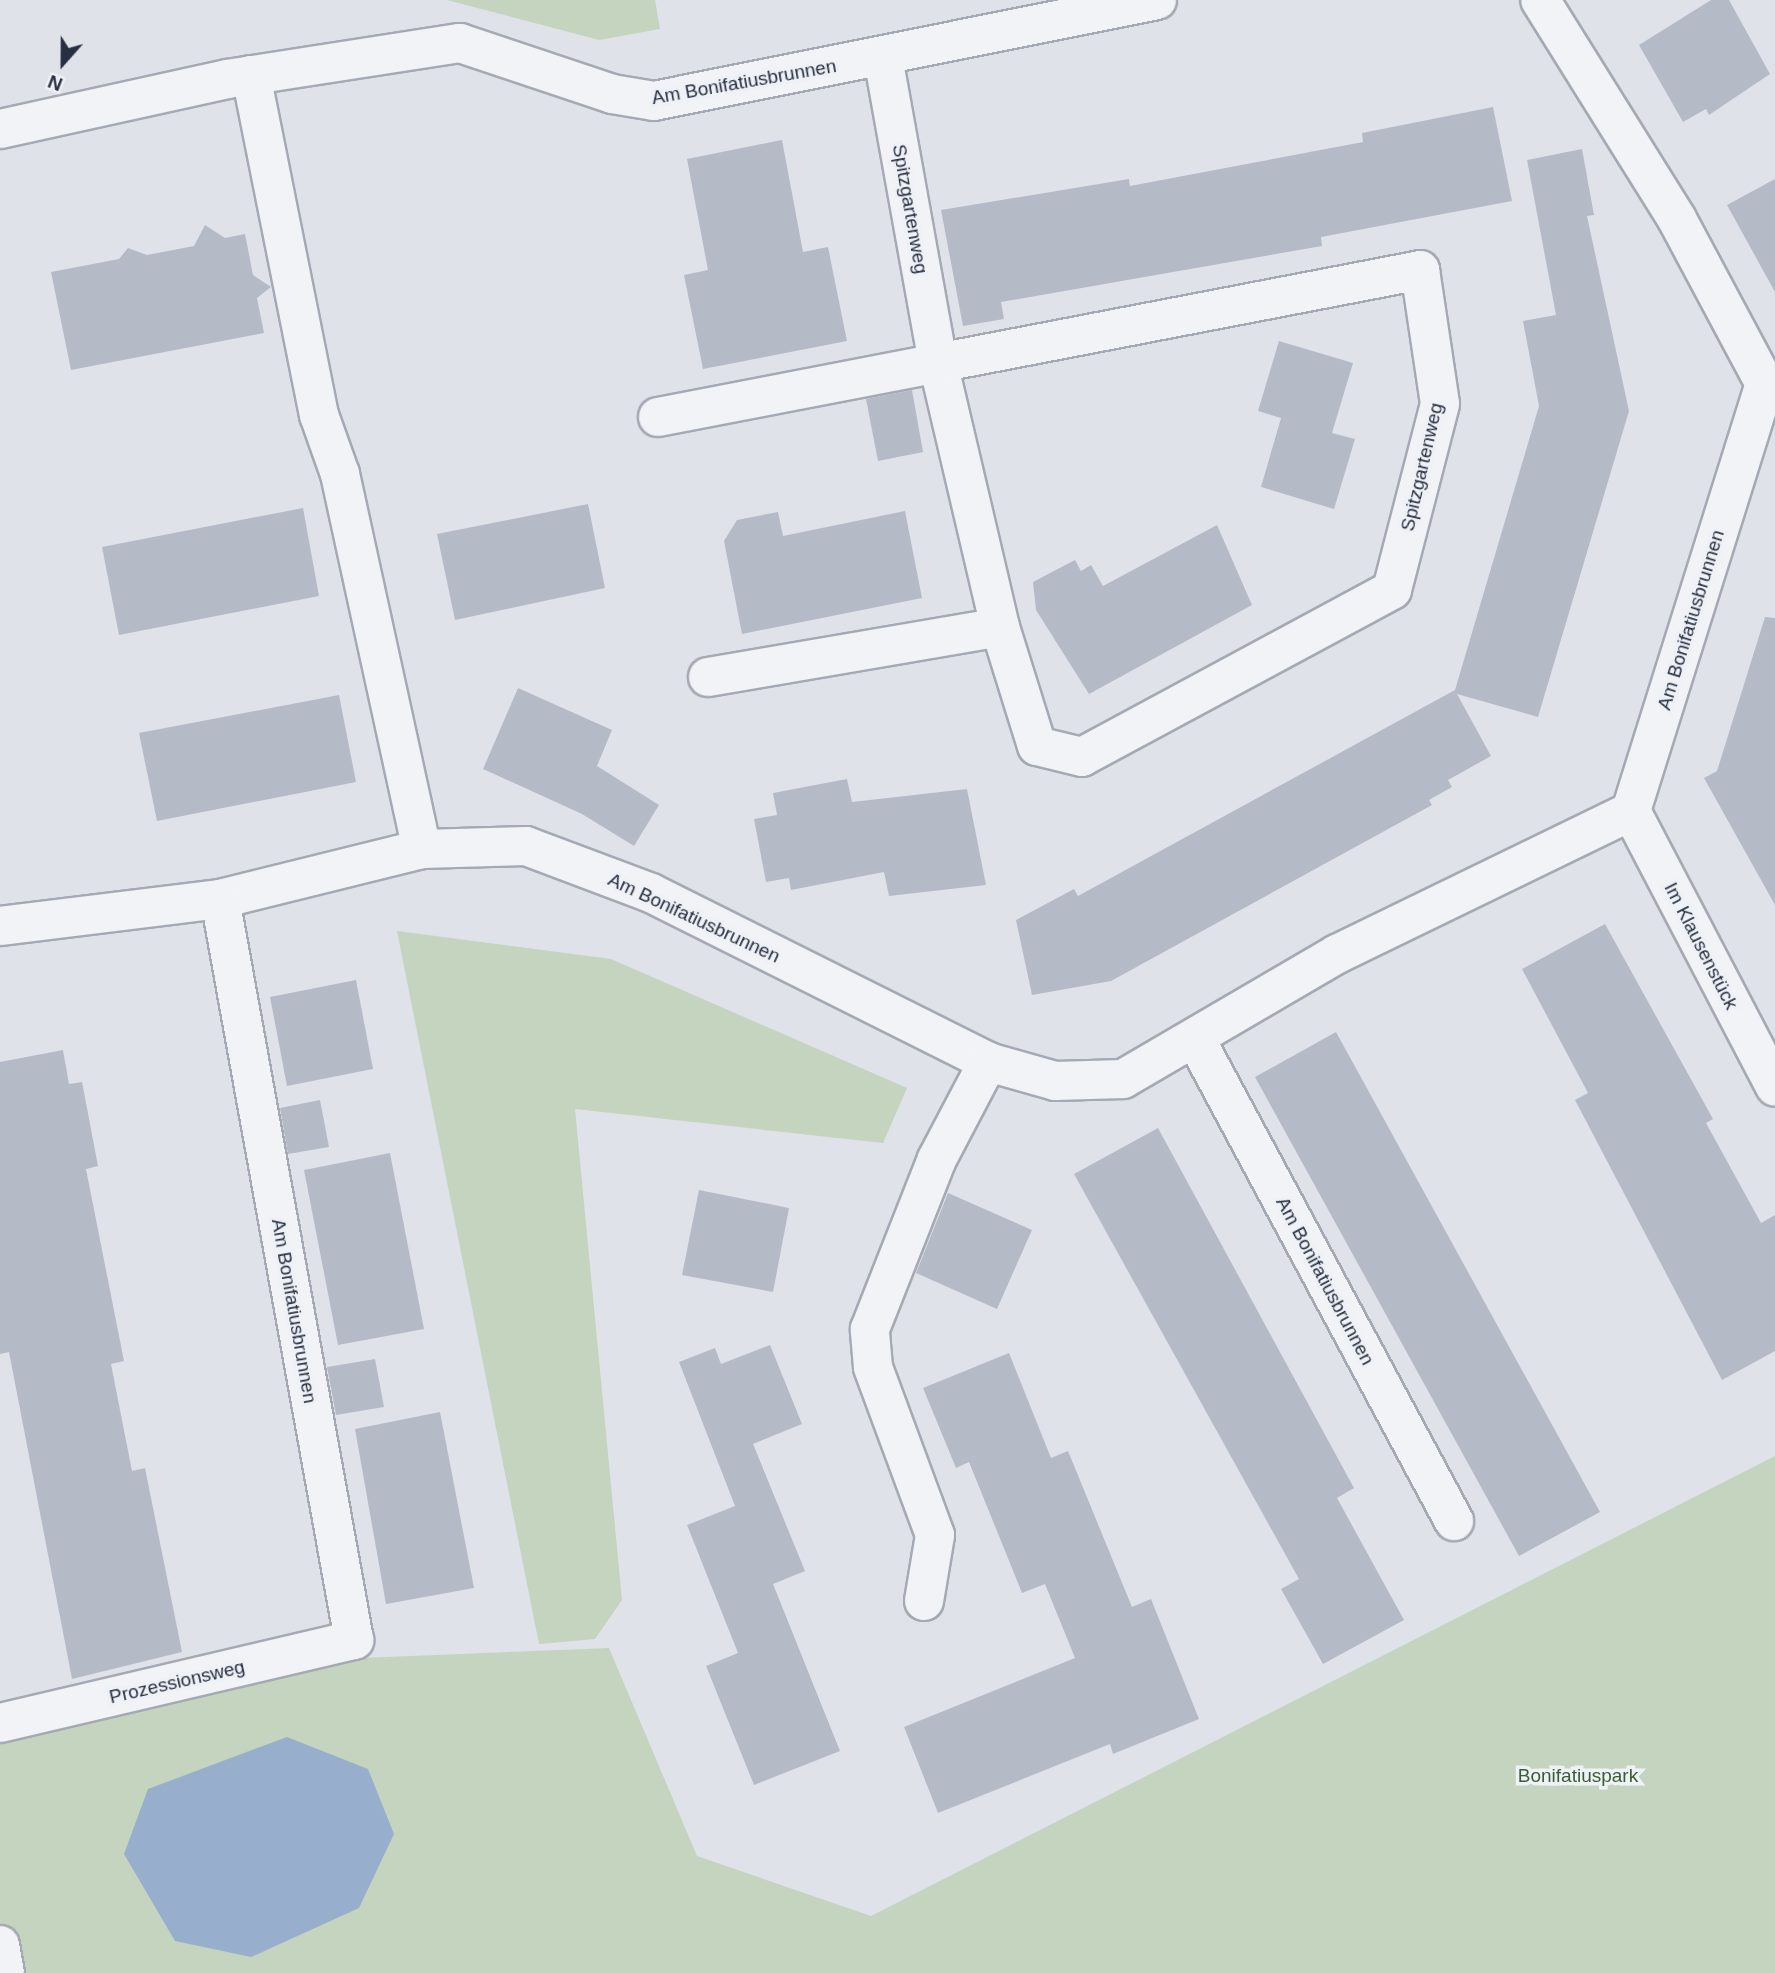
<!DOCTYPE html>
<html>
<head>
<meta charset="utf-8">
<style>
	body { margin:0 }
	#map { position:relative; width:1775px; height:1973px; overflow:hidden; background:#dfe2e9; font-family:Arial,sans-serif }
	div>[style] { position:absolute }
	.green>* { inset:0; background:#c4d4bf }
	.water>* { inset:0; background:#97afcc }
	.building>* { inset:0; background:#b5bbc6 }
	.roads { filter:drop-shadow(2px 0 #a4a9b3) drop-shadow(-2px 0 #a4a9b3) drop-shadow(0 2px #a4a9b3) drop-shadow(0 -2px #a4a9b3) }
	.minor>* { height:38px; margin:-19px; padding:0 19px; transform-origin:19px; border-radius:19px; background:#f2f3f7 }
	span { translate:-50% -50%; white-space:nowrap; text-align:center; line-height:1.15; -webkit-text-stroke:7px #eef1f6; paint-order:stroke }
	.street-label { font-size:19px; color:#273041 }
	.park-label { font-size:19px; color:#3a5e33 }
	.north { position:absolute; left:28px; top:28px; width:70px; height:70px; -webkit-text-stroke:5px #eef1f6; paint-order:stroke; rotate:201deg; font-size:19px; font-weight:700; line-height:28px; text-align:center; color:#273041 }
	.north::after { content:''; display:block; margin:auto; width:24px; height:32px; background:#273041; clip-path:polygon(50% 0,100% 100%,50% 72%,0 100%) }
</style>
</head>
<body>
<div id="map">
	<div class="green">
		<div style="clip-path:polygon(447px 0,655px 0,660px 29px,599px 40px)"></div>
		<div style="clip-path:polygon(397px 931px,611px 959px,907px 1088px,883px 1143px,575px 1109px,622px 1600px,595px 1639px,539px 1644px)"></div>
		<div style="clip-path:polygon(1775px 1456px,1775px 1973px,0 1973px,0 1739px,361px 1658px,609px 1648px,697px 1856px,871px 1916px)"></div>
	</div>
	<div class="water">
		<div style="clip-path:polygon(287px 1737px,368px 1769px,394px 1834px,359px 1908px,251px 1957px,175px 1941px,124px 1854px,148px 1789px)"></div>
	</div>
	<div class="building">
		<div style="clip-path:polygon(1711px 0,1729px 0,1770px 74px,1709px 115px,1706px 109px,1683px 122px,1639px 45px)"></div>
		<div style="clip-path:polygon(1493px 107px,1512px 201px,1321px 237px,1322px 246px,1001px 302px,1004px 319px,963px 326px,941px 210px,1129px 179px,1130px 186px,1363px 142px,1362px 133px)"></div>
		<div style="clip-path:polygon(782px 140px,803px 252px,828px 247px,847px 341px,703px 369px,684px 275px,708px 270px,687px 159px)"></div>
		<div style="clip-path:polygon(1582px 149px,1594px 215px,1587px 216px,1629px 411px,1538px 717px,1457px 694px,1491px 756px,1448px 780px,1452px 787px,1429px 800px,1432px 805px,1111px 981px,1032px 995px,1016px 920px,1074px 889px,1078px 896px,1455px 690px,1539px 406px,1523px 321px,1556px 315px,1527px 160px)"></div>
		<div style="clip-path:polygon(1775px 179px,1775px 292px,1727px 205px)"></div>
		<div style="clip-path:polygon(205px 225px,225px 238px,245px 234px,253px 275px,271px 287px,257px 298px,264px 333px,71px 370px,51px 272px,119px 259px,128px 248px,147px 255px,194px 246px)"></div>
		<div style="clip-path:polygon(1279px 341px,1353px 363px,1332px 433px,1355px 439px,1334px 509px,1261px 487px,1281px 418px,1258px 411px)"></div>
		<div style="clip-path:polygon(912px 390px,923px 452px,878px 461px,866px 399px)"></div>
		<div style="clip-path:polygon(588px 504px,605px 588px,455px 620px,437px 534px)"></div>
		<div style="clip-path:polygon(303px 508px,319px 596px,119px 635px,102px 547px)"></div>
		<div style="clip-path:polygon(905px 511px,922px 598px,742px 634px,724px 541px,737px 520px,778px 512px,783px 536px)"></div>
		<div style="clip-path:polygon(1217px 525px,1252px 605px,1089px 694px,1036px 610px,1033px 582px,1075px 560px,1081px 571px,1091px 565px,1103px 586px)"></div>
		<div style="clip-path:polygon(1765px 617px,1775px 618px,1775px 905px,1704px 778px,1717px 771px)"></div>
		<div style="clip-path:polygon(518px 688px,612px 730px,597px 766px,659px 805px,634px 846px,582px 814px,483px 769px)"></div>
		<div style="clip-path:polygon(339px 695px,356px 782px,157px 821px,139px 733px)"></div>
		<div style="clip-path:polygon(847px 779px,852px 802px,967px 789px,986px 885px,889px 896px,884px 872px,791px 890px,789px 878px,766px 882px,754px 819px,777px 815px,773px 793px)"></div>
		<div style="clip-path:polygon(1605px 924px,1713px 1119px,1706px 1123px,1761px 1223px,1775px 1215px,1775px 1351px,1722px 1380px,1575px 1100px,1588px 1093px,1522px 969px)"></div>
		<div style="clip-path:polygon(356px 980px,373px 1069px,287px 1086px,270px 997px)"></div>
		<div style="clip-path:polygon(1336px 1032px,1600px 1512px,1519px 1556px,1255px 1077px)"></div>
		<div style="clip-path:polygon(63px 1050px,69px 1084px,82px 1082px,98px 1166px,86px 1169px,124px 1361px,111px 1364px,132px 1471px,145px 1468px,182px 1652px,72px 1679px,9px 1352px,0 1354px,0 1062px)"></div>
		<div style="clip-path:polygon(320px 1100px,329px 1147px,288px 1154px,280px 1108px)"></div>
		<div style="clip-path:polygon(1158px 1128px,1354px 1488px,1337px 1498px,1404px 1620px,1323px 1664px,1281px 1589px,1299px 1579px,1074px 1174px)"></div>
		<div style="clip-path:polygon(390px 1153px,424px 1329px,338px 1345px,304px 1170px)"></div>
		<div style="clip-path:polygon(699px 1190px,789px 1208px,773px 1292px,682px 1275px)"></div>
		<div style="clip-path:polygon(948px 1193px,1032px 1230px,997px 1309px,916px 1273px)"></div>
		<div style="clip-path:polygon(770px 1345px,802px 1424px,753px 1444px,805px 1571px,773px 1584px,840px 1751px,754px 1785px,706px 1666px,738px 1653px,687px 1525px,735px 1506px,679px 1362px,715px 1348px,721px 1364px)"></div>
		<div style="clip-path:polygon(1009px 1353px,1051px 1458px,1068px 1451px,1132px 1607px,1151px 1599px,1199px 1719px,1113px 1754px,1110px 1744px,938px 1813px,904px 1727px,1075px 1658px,1045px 1584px,1022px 1593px,969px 1462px,956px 1468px,923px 1388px)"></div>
		<div style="clip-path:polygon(375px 1359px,384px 1407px,336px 1415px,327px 1367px)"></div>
		<div style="clip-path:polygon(440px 1412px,474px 1588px,386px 1604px,355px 1429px)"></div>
	</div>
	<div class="roads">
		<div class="minor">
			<div style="left:251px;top:75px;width:347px;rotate:78.7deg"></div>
			<div style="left:319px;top:415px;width:63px;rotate:70.4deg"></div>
			<div style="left:340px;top:474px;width:384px;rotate:77.7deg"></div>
			<div style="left:0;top:129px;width:232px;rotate:-12.4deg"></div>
			<div style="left:227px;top:79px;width:236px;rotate:-8.8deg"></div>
			<div style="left:460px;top:43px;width:160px;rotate:18.5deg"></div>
			<div style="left:612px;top:94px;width:43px;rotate:9.5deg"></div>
			<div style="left:654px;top:101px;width:513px;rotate:-11.35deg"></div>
			<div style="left:658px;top:417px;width:285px;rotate:-10.9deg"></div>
			<div style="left:938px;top:363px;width:491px;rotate:-10.9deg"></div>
			<div style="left:1420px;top:270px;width:135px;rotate:81.5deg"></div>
			<div style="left:1440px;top:404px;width:192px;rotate:104.5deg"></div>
			<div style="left:1392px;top:590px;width:352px;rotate:151.7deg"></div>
			<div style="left:1082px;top:757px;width:46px;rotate:-166.3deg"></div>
			<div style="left:1037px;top:746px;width:125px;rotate:-107.3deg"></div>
			<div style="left:1000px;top:627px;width:271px;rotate:-103.2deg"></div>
			<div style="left:938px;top:363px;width:312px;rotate:-100.2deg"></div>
			<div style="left:708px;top:677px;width:296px;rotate:-9.7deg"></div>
			<div style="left:1631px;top:811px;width:311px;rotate:62.4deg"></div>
			<div style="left:0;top:926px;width:222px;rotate:-7deg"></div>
			<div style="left:220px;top:899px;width:208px;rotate:-13.9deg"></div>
			<div style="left:422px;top:849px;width:104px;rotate:-1.7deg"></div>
			<div style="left:526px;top:846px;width:134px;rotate:20.6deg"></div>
			<div style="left:651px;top:893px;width:377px;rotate:26.6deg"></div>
			<div style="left:988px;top:1062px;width:70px;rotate:15.8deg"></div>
			<div style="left:1055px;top:1081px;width:68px;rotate:-1.7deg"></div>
			<div style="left:1123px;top:1079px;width:248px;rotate:-30.3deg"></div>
			<div style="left:1337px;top:954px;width:327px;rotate:-25.9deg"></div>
			<div style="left:1631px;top:811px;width:448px;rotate:-72.6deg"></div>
			<div style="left:1765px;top:384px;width:187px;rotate:-118.1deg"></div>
			<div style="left:1677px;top:219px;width:258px;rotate:-122deg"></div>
			<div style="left:1196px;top:1040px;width:546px;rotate:61.79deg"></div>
			<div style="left:924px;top:1601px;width:67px;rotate:-80.5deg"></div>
			<div style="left:935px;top:1535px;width:179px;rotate:-110.3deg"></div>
			<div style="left:873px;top:1367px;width:38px;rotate:-95deg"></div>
			<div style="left:870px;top:1329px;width:183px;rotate:-68.5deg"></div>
			<div style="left:937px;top:1159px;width:110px;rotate:-62.3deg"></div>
			<div style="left:0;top:1723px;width:364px;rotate:-13.2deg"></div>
			<div style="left:354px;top:1640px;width:753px;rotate:-100.25deg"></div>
			<div style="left:0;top:1945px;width:28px;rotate:80deg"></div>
		</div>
	</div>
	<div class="street-label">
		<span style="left:744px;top:82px;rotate:-10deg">Am Bonifatiusbrunnen</span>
		<span style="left:910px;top:209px;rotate:80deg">Spitzgartenweg</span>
		<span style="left:1422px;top:467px;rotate:-77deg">Spitzgartenweg</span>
		<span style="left:1691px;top:620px;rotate:-73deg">Am Bonifatiusbrunnen</span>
		<span style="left:694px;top:918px;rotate:25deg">Am Bonifatiusbrunnen</span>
		<span style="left:1701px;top:946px;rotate:63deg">Im Klausenstück</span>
		<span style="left:1325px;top:1281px;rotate:62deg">Am Bonifatiusbrunnen</span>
		<span style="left:294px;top:1311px;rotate:80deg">Am Bonifatiusbrunnen</span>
		<span style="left:177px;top:1682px;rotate:-13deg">Prozessionsweg</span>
	</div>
	<div class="park-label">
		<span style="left:1578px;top:1776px">Bonifatiuspark</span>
	</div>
	<div class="north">N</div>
</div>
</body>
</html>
